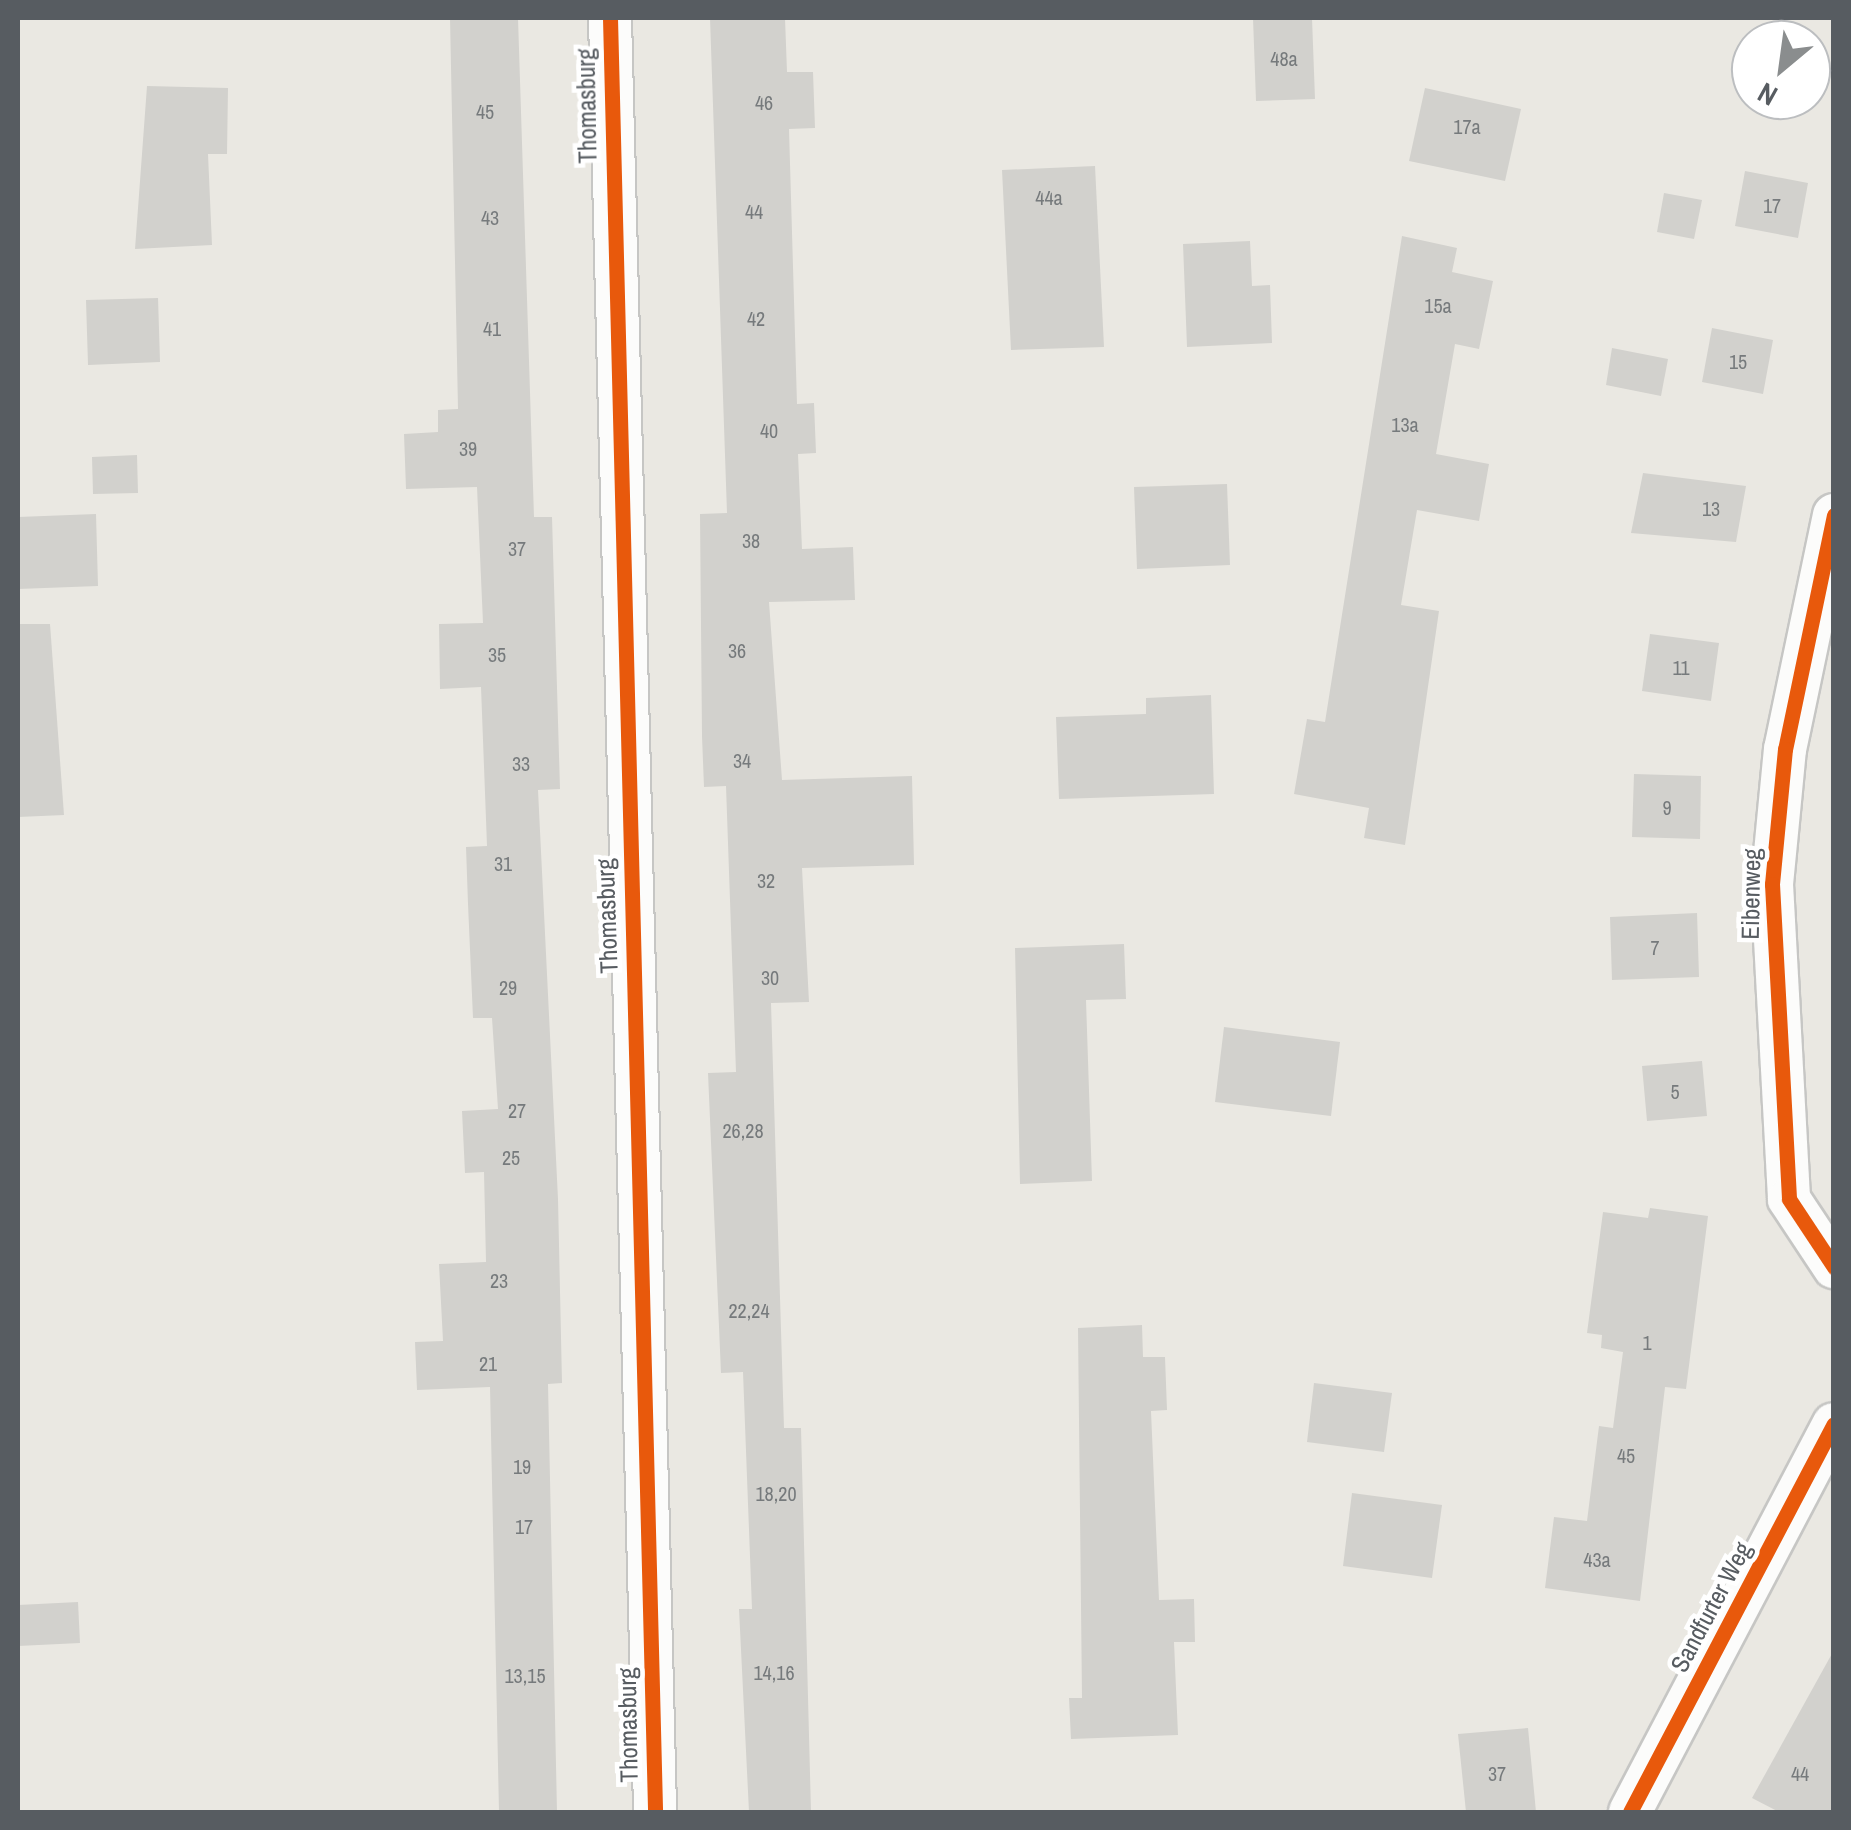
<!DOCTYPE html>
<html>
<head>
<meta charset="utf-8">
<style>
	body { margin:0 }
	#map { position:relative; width:1851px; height:1830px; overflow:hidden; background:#eae8e2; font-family:"Archivo Narrow",sans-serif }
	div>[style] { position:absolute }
	.building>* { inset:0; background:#d2d1cd }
	.roads { filter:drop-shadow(2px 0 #c6c6c4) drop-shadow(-2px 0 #c6c6c4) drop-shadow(0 2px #c6c6c4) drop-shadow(0 -2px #c6c6c4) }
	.minor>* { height:42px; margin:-21px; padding:0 21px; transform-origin:21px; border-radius:21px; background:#fcfcfb }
	.cycleway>* { height:15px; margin:-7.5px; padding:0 7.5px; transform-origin:7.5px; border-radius:7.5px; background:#e8590c }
	span { translate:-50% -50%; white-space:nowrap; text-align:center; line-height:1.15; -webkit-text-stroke:9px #fff; paint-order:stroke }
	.number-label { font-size:20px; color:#767a7c }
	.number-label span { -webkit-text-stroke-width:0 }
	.street-label { font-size:25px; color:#575c61 }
	.frame { position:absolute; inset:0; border:20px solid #575c61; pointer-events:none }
	.north { position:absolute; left:1731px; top:20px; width:100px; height:100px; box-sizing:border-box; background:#fff; border:2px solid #bcbec0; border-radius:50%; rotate:209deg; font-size:28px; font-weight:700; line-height:40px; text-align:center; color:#575c61 }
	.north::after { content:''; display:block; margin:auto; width:35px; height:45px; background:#8a8d8e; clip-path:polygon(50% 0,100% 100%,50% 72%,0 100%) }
</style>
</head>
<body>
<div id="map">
	<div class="building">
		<div style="clip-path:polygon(450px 18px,518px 18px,534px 517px,552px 517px,560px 789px,538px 790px,558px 1199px,562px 1383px,548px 1384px,557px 1812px,499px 1812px,490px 1387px,417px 1390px,415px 1342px,443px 1341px,439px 1264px,486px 1262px,484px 1172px,465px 1173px,462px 1111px,498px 1109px,492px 1018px,473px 1018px,468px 904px,466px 847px,487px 846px,481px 687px,440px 689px,439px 624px,483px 623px,477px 487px,406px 489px,404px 434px,438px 432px,438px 410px,458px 409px)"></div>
		<div style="clip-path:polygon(710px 18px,785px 18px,787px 72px,813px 72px,815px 128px,789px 129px,797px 404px,814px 403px,816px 453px,798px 454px,802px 549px,853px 547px,855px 600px,769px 602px,782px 780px,912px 776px,914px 865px,802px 868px,809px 1002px,771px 1003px,784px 1428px,801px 1428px,811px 1812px,749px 1812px,739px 1609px,752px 1609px,743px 1372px,721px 1373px,708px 1073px,736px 1072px,726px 786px,704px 787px,702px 736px,700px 514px,727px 513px)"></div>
		<div style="clip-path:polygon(1253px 18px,1312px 18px,1315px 99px,1256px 101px)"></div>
		<div style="clip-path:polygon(147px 86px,228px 88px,227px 154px,208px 154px,212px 245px,135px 249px)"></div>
		<div style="clip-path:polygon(1425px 88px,1521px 109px,1505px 181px,1409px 161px)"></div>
		<div style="clip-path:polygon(1095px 166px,1104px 347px,1011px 350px,1002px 170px)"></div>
		<div style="clip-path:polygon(1745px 171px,1808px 183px,1798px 238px,1735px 226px)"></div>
		<div style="clip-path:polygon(1664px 193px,1702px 200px,1694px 239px,1657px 232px)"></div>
		<div style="clip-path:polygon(1402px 236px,1457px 248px,1452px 272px,1493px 281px,1479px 349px,1455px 344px,1436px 454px,1489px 464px,1479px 521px,1417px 510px,1401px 605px,1439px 611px,1405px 845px,1364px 838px,1369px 808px,1294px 794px,1307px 719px,1325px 722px)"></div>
		<div style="clip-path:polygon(1250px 241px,1252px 286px,1270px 285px,1272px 343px,1187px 347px,1183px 244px)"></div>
		<div style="clip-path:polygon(158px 298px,160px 362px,88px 365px,86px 300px)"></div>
		<div style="clip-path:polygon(1712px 328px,1773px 340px,1763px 394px,1702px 382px)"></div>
		<div style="clip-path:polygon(1612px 348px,1668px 359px,1661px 396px,1606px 385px)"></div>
		<div style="clip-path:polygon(137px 455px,138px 493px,93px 494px,92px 457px)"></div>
		<div style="clip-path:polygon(1643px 473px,1746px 486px,1736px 542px,1631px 533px)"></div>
		<div style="clip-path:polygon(1227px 484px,1230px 565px,1137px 569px,1134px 487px)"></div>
		<div style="clip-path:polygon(96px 514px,98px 586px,18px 589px,18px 517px)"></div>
		<div style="clip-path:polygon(18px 624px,50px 624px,64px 815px,18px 817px)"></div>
		<div style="clip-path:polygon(1650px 634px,1719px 643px,1711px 701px,1642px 691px)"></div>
		<div style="clip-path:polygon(1211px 695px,1214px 794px,1059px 799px,1056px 717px,1146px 714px,1146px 698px)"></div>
		<div style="clip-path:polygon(1634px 774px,1701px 776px,1700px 839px,1632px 837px)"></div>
		<div style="clip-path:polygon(1697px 913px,1699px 977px,1612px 980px,1610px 917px)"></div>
		<div style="clip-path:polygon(1124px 944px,1126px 999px,1086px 1000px,1092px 1181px,1020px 1184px,1015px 948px)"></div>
		<div style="clip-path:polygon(1224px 1027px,1340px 1042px,1331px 1116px,1215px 1102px)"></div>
		<div style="clip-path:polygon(1702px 1061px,1707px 1116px,1647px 1121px,1642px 1066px)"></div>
		<div style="clip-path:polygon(1650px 1208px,1708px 1216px,1686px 1389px,1665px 1387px,1640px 1601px,1545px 1588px,1554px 1517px,1587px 1521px,1599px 1426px,1613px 1428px,1623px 1352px,1601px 1348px,1602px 1335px,1587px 1333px,1603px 1212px,1648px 1218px)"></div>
		<div style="clip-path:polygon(1142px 1325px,1143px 1357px,1165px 1357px,1167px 1410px,1151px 1411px,1159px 1600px,1194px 1599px,1195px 1642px,1174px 1642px,1178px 1735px,1071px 1739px,1069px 1698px,1082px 1698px,1078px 1328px)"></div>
		<div style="clip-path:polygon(1314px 1383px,1392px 1393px,1384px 1452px,1307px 1442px)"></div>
		<div style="clip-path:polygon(1352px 1493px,1442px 1505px,1432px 1578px,1343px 1566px)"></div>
		<div style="clip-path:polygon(78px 1602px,80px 1643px,18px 1646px,18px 1605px)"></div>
		<div style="clip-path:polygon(1834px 1650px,1834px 1812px,1779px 1812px,1752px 1798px)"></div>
		<div style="clip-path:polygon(1528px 1728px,1536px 1812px,1466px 1812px,1458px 1734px)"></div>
	</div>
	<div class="roads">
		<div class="minor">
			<div style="left:610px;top:18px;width:1795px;rotate:88.56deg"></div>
			<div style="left:1834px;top:515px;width:239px;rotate:101.8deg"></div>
			<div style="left:1785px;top:749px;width:136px;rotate:95.5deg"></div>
			<div style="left:1772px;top:884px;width:315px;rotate:86.9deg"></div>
			<div style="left:1789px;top:1199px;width:82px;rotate:56.5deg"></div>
			<div style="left:1630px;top:1812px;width:438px;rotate:-62.3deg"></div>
		</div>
	</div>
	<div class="cycleway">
		<div style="left:610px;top:18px;width:1795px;rotate:88.56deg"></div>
		<div style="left:1834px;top:515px;width:239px;rotate:101.8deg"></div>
		<div style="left:1785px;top:749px;width:136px;rotate:95.5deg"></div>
		<div style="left:1772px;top:884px;width:315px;rotate:86.9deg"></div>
		<div style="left:1789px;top:1199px;width:82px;rotate:56.5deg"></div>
		<div style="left:1630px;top:1812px;width:438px;rotate:-62.3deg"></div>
	</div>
	<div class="number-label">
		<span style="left:1284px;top:58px">48a</span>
		<span style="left:764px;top:102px">46</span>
		<span style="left:485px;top:111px">45</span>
		<span style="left:1467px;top:126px">17a</span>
		<span style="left:1049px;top:197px">44a</span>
		<span style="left:1772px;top:205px">17</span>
		<span style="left:754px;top:211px">44</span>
		<span style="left:490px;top:217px">43</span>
		<span style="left:1438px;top:305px">15a</span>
		<span style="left:756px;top:318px">42</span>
		<span style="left:492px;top:328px">41</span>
		<span style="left:1738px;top:361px">15</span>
		<span style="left:1405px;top:424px">13a</span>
		<span style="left:769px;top:430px">40</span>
		<span style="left:468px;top:448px">39</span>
		<span style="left:1711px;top:508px">13</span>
		<span style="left:751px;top:540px">38</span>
		<span style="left:517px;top:548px">37</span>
		<span style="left:737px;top:650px">36</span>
		<span style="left:497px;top:654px">35</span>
		<span style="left:1681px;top:667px">11</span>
		<span style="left:742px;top:760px">34</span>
		<span style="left:521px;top:763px">33</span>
		<span style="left:1667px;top:807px">9</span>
		<span style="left:503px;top:863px">31</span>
		<span style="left:766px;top:880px">32</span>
		<span style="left:1655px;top:947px">7</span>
		<span style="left:770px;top:977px">30</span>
		<span style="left:508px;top:987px">29</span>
		<span style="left:1675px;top:1091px">5</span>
		<span style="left:517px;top:1110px">27</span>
		<span style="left:743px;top:1130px">26,28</span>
		<span style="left:511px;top:1157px">25</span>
		<span style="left:499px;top:1280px">23</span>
		<span style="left:749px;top:1310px">22,24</span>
		<span style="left:1647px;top:1342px">1</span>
		<span style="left:488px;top:1363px">21</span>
		<span style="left:1626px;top:1455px">45</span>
		<span style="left:522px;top:1466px">19</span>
		<span style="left:776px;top:1493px">18,20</span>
		<span style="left:524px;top:1526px">17</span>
		<span style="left:1597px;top:1559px">43a</span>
		<span style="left:774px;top:1672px">14,16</span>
		<span style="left:525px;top:1675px">13,15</span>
		<span style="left:1497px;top:1773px">37</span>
		<span style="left:1800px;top:1773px">44</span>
	</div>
	<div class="street-label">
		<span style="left:587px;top:106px;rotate:-91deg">Thomasburg</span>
		<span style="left:1751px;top:894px;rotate:-89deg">Eibenweg</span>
		<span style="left:607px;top:916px;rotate:-92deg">Thomasburg</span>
		<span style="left:1711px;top:1607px;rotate:-62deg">Sandfurter Weg</span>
		<span style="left:628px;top:1725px;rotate:-91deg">Thomasburg</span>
	</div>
	<div class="frame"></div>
	<div class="north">N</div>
</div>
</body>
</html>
